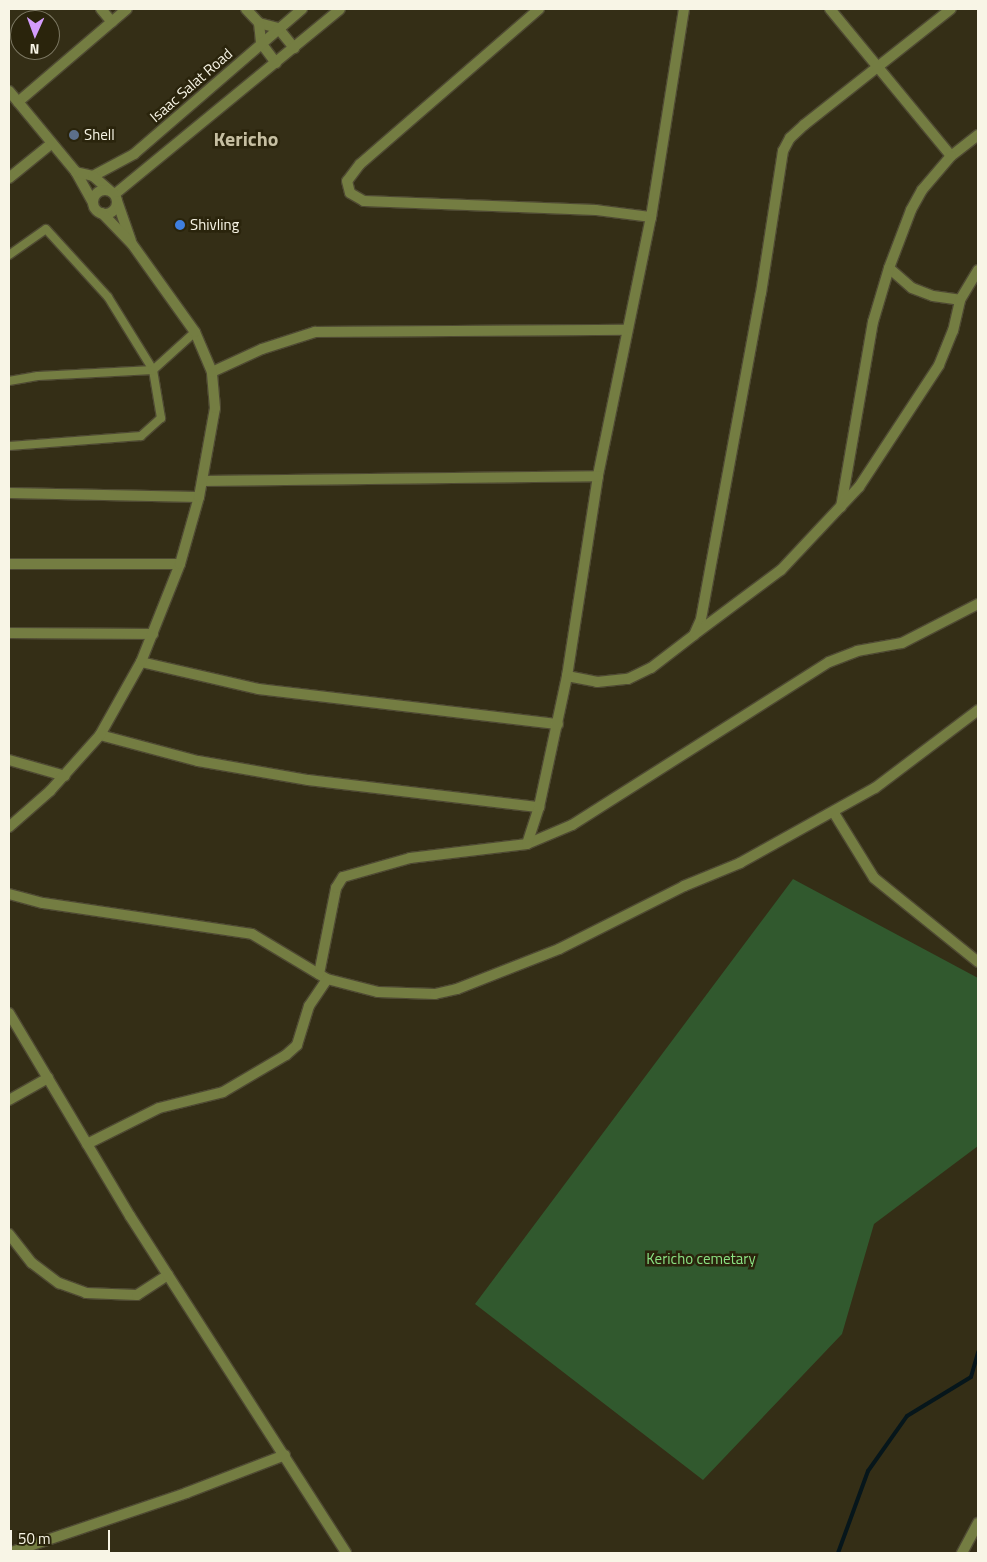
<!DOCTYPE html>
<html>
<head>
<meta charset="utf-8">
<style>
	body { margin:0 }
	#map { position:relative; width:987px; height:1562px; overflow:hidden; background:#342e16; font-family:"Titillium Web",sans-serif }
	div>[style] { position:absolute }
	.green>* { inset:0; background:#31592e }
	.stream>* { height:4px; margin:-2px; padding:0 2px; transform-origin:2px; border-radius:2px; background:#06161b }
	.roads { filter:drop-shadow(1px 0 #4f4a33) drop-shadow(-1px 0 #4f4a33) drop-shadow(0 1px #4f4a33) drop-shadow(0 -1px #4f4a33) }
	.service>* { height:8px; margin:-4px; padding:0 4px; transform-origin:4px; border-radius:4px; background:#747d42 }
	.minor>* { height:10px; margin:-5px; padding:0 5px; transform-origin:5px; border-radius:5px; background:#747d42 }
	.tertiary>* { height:10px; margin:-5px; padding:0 5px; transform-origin:5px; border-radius:5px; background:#747d42 }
	.tertiary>.ring { margin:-5px; padding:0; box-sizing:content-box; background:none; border:10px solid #747d42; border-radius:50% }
	.dots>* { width:14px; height:14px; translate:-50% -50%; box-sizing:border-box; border:2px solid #2a240c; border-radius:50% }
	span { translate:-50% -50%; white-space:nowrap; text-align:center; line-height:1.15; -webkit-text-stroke:5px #2a240c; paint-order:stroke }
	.street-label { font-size:15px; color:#f8f5e6 }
	.poi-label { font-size:15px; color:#f8f5e6 }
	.left { translate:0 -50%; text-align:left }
	.park-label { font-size:15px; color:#8be283 }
	.district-label { font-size:20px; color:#c6bfa2; font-weight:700 }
	.frame { position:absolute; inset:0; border:10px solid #f8f5e6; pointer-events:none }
	.north { position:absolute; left:10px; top:10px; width:50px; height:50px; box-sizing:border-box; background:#2a240c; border:1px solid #7c7863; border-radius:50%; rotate:182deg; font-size:14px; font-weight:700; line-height:20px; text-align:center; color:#f8f5e6 }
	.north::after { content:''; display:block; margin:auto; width:18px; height:22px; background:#d49cfc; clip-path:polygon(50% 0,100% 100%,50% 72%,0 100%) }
	.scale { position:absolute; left:10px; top:1530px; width:100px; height:22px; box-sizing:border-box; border:2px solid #f8f5e6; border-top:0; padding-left:6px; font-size:15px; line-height:18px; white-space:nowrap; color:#f8f5e6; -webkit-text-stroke:4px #2a240c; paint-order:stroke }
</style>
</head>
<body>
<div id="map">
	<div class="green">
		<div style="clip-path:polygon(793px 879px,978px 978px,978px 1146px,874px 1224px,842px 1334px,703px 1480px,475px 1304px)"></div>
	</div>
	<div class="stream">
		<div style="left:838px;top:1553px;width:87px;rotate:-69.9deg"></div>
		<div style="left:868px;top:1471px;width:67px;rotate:-54.7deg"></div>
		<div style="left:907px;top:1416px;width:75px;rotate:-31.4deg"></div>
		<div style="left:971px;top:1377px;width:26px;rotate:-74deg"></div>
	</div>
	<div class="roads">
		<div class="service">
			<div style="left:9px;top:255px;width:45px;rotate:-35.1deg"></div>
			<div style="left:46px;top:229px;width:92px;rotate:47.6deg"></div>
			<div style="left:108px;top:297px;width:86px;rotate:58.3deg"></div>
			<div style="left:153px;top:370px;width:49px;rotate:80.5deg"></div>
			<div style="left:161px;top:418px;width:27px;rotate:138deg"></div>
			<div style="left:141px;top:436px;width:132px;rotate:175.7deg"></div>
			<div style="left:9px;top:381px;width:29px;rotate:-10deg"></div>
			<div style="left:38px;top:376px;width:115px;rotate:-3deg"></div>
			<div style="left:153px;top:370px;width:57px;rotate:-42.1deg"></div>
		</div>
		<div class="minor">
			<div style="left:101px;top:9px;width:17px;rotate:50deg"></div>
			<div style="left:246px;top:9px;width:19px;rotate:47deg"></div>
			<div style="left:539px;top:9px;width:237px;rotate:139.1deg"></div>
			<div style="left:360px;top:164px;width:21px;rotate:127deg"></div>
			<div style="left:347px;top:181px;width:12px;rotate:76deg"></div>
			<div style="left:350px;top:193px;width:16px;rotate:30deg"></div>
			<div style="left:364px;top:201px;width:232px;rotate:2.2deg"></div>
			<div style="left:596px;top:210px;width:55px;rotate:7.3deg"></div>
			<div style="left:684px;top:9px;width:211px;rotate:99deg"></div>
			<div style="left:651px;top:217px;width:264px;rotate:101.6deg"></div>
			<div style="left:598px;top:476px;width:202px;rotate:98.8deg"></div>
			<div style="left:567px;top:676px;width:31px;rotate:11deg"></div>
			<div style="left:597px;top:682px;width:31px;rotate:-6deg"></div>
			<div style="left:628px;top:679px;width:25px;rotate:-26deg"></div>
			<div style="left:651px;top:668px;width:54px;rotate:-37.5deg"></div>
			<div style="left:694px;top:635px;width:17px;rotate:-66deg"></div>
			<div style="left:701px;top:619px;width:331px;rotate:-79.6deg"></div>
			<div style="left:761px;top:293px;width:144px;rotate:-81.2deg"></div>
			<div style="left:783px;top:151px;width:15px;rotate:-62deg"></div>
			<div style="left:790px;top:138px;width:19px;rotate:-43deg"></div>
			<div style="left:804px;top:125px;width:187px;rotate:-38.3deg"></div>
			<div style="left:830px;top:9px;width:190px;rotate:50.5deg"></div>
			<div style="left:259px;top:23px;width:20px;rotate:15deg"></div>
			<div style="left:278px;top:28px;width:26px;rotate:51deg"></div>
			<div style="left:259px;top:23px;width:20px;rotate:84deg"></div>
			<div style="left:261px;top:43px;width:25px;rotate:53deg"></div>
			<div style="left:18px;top:102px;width:143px;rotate:-40.5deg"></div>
			<div style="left:978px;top:135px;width:34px;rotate:142deg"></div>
			<div style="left:951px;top:156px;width:45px;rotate:130.5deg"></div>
			<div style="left:922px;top:190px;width:23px;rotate:119deg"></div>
			<div style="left:911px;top:210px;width:62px;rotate:110.8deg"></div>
			<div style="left:889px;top:268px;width:30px;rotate:41deg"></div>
			<div style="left:912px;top:288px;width:22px;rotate:21deg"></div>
			<div style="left:933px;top:296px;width:27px;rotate:8deg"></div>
			<div style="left:960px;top:300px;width:35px;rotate:-59deg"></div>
			<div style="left:93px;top:176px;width:47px;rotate:-28.2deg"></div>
			<div style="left:134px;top:154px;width:222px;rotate:-40.8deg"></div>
			<div style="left:9px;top:178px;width:55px;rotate:-39.1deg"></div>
			<div style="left:115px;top:194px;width:291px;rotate:-39.4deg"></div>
			<div style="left:212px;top:372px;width:55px;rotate:-24.7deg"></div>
			<div style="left:262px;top:349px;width:56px;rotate:-17.8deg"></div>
			<div style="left:315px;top:332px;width:311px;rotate:-0.4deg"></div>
			<div style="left:202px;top:481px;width:396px;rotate:-0.7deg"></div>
			<div style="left:9px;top:493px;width:190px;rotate:1.2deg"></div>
			<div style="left:841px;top:507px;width:188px;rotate:-80.2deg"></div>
			<div style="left:873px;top:322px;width:56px;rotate:-73.5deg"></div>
			<div style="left:9px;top:564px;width:171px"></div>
			<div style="left:9px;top:633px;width:144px;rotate:0.4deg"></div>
			<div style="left:695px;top:634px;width:107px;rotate:-36.7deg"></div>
			<div style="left:781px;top:570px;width:114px;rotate:-46.8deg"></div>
			<div style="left:859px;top:487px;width:146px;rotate:-56.7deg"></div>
			<div style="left:939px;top:365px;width:37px;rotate:-68deg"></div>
			<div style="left:953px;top:331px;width:32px;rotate:-77deg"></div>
			<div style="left:141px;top:662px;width:121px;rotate:12.9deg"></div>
			<div style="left:259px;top:689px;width:301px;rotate:6.7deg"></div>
			<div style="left:100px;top:735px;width:101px;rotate:14.9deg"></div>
			<div style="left:198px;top:761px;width:112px;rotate:9.8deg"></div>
			<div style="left:308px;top:780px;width:233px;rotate:6.7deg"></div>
			<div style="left:9px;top:760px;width:58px;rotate:15.9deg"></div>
			<div style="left:834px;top:813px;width:76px;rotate:58.4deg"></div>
			<div style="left:874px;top:878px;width:134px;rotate:38.9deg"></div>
			<div style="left:527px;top:844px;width:49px;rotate:-22.9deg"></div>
			<div style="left:572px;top:825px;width:304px;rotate:-32.4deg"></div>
			<div style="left:829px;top:662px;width:30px;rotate:-21deg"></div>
			<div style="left:857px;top:651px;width:46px;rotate:-10.1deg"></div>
			<div style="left:902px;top:643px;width:85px;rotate:-27.2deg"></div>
			<div style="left:9px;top:894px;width:35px;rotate:15deg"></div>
			<div style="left:43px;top:903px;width:211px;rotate:8.4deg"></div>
			<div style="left:252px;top:934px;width:87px;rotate:31deg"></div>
			<div style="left:327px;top:979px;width:53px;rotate:14.3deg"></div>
			<div style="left:378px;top:992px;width:57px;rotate:2deg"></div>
			<div style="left:435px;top:994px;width:23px;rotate:-13deg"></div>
			<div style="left:457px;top:989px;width:110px;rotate:-21.4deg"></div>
			<div style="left:559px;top:949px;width:140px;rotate:-26.7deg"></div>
			<div style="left:684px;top:886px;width:61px;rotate:-22.3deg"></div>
			<div style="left:740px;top:863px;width:154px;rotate:-29.1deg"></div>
			<div style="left:875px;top:788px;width:129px;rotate:-37.1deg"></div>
			<div style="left:319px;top:974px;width:88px;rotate:-78.8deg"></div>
			<div style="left:336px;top:888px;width:13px;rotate:-58deg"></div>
			<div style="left:343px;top:877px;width:70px;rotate:-15.8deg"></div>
			<div style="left:410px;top:858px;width:118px;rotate:-6.8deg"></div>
			<div style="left:527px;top:844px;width:39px;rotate:-72deg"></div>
			<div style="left:539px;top:807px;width:134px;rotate:-77.9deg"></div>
			<div style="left:9px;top:1100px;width:45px;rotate:-29.4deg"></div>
			<div style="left:87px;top:1144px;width:80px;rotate:-26.6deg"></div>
			<div style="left:159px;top:1108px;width:66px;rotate:-14deg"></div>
			<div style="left:223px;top:1092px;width:73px;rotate:-30.4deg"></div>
			<div style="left:286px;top:1055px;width:15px;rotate:-42deg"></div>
			<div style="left:297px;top:1045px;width:41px;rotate:-72.9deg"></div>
			<div style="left:309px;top:1006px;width:32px;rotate:-56deg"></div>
			<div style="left:9px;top:1234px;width:37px;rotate:52deg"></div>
			<div style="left:32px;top:1263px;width:34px;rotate:37deg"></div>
			<div style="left:59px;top:1283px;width:29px;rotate:20deg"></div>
			<div style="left:86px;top:1293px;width:51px;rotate:2.2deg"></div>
			<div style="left:137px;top:1295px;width:37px;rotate:-33deg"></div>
			<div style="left:9px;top:1553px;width:187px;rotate:-18.7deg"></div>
			<div style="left:186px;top:1493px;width:106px;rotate:-21deg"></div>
		</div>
		<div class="tertiary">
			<div style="left:9px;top:91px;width:105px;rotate:50.4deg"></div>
			<div style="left:76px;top:172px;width:35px;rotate:61deg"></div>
			<div style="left:76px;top:172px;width:17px;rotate:13deg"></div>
			<div style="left:93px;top:176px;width:21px;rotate:41deg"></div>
			<div class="ring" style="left:93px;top:190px;width:14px;height:14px"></div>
			<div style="left:117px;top:201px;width:42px;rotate:70.7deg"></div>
			<div style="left:9px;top:827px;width:55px;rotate:-41.3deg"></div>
			<div style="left:50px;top:791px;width:75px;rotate:-48.2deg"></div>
			<div style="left:100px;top:735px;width:84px;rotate:-60.7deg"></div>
			<div style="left:141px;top:662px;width:105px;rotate:-68.3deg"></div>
			<div style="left:180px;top:564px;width:70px;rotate:-74.2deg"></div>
			<div style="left:199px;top:497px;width:90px;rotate:-79.8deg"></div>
			<div style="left:215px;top:408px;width:36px;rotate:-95deg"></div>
			<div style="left:212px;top:372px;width:43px;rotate:-113deg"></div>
			<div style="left:195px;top:332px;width:108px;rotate:-125.6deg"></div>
			<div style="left:132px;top:244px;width:43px;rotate:-134.1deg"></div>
			<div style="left:9px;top:1013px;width:236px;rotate:59.2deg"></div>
			<div style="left:130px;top:1216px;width:400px;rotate:57.3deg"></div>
			<div style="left:962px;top:1553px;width:34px;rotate:-62deg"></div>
		</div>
	</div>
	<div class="dots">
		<div style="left:74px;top:135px;background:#5c6f8a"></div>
		<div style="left:180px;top:225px;background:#3f7fe0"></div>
	</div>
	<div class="street-label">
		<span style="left:191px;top:85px;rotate:-41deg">Isaac Salat Road</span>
	</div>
	<div class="poi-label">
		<span class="left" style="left:84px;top:135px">Shell</span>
		<span class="left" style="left:190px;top:225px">Shivling</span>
	</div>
	<div class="park-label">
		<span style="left:701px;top:1259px">Kericho cemetary</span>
	</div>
	<div class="district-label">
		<span style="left:246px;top:138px">Kericho</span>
	</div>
	<div class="frame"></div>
	<div class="north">N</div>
	<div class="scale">50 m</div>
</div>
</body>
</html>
